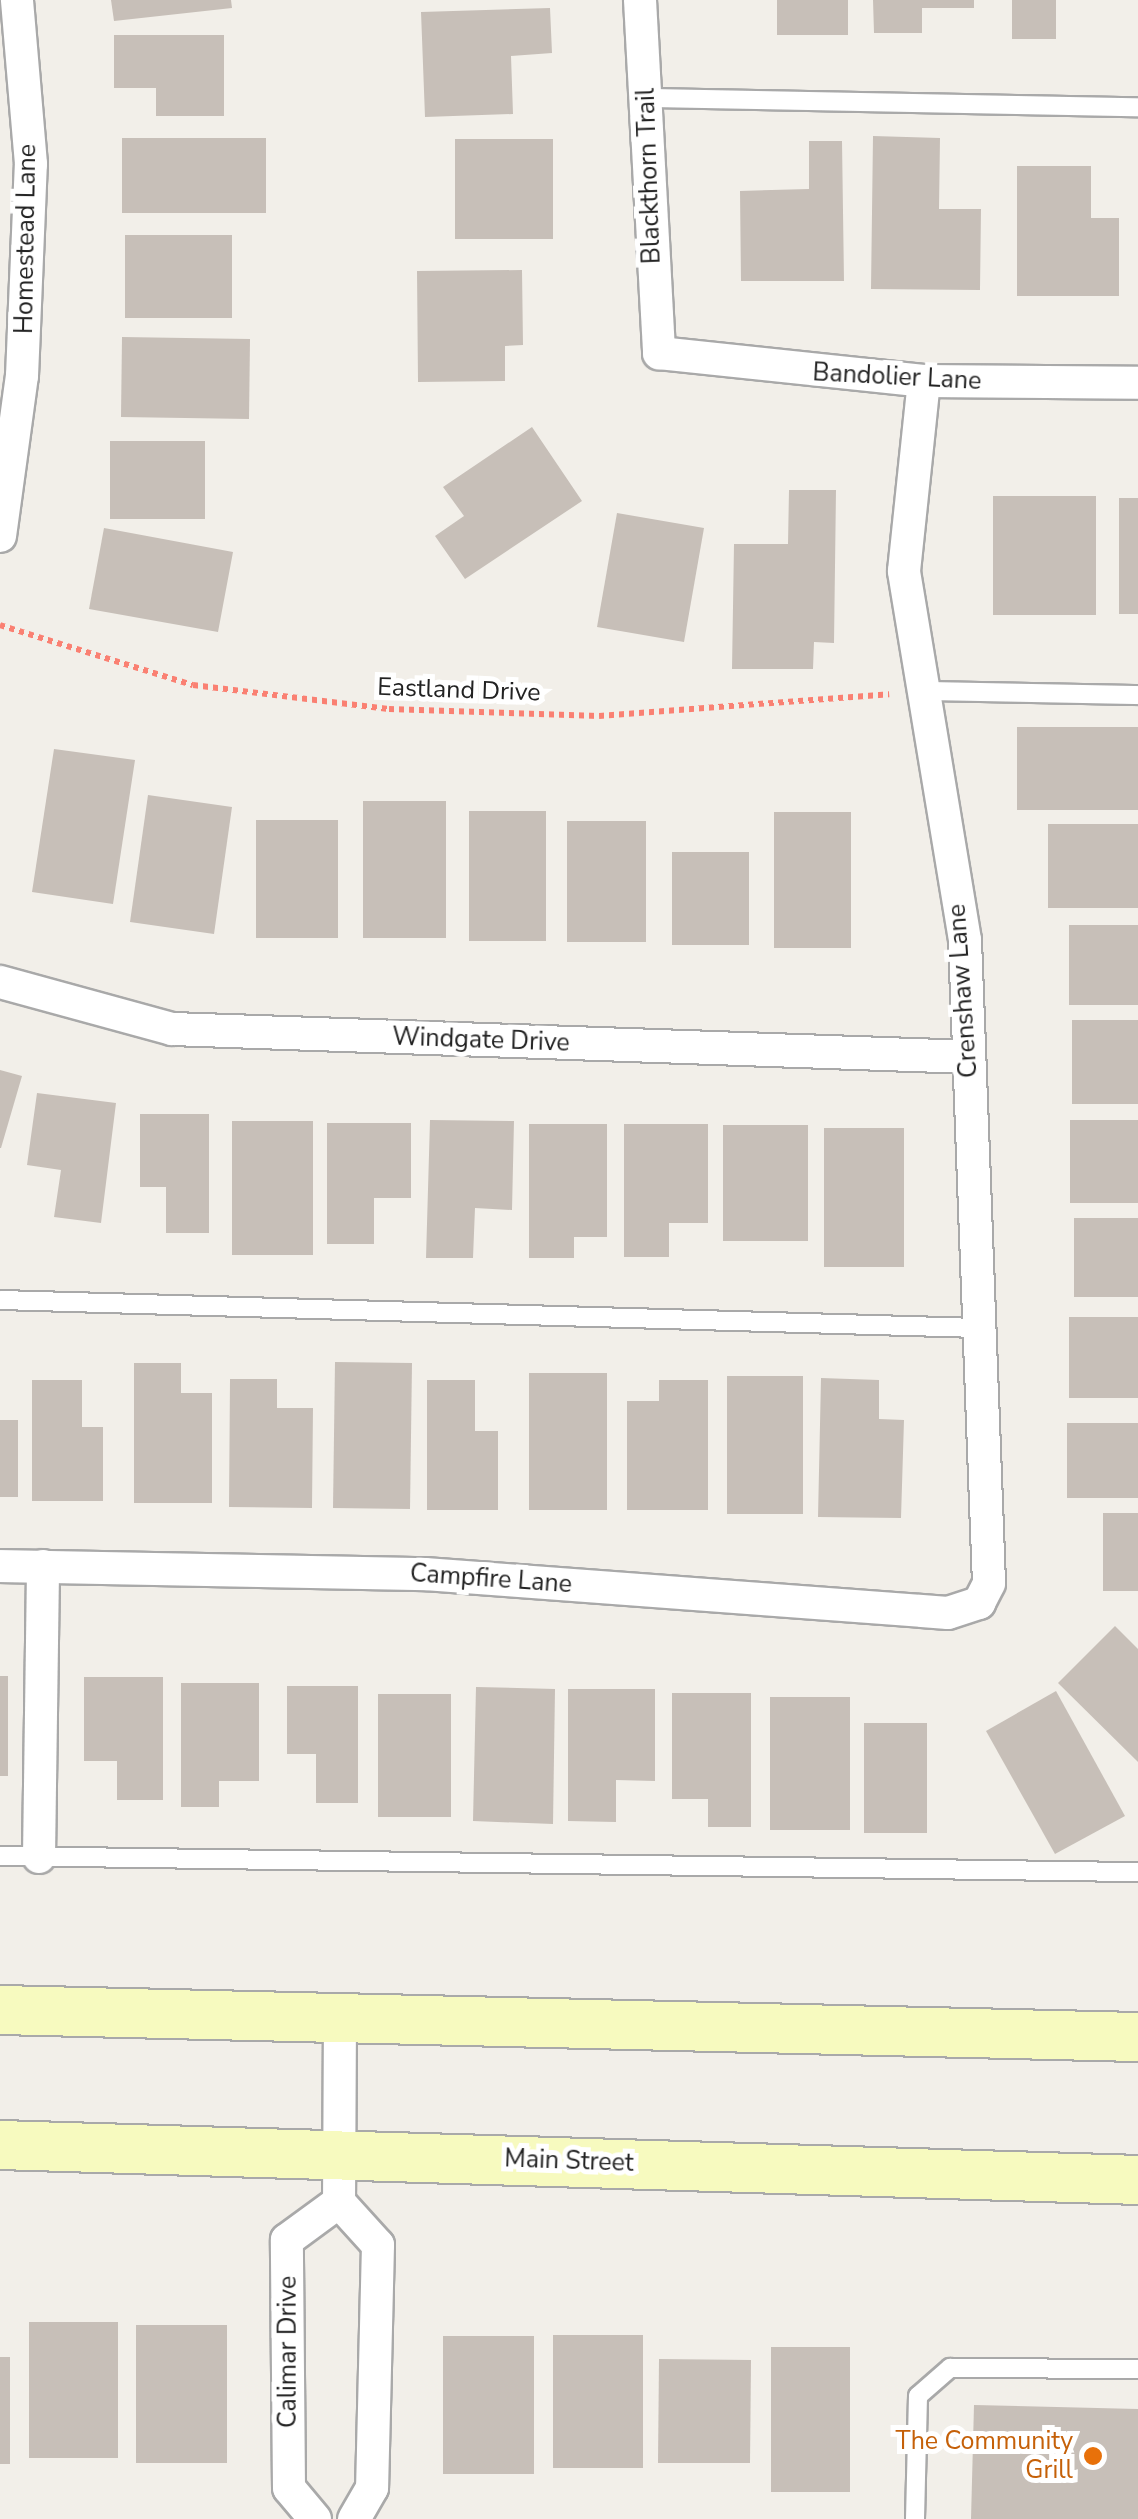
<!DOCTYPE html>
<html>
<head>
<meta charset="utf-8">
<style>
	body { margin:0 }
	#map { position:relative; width:1138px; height:2519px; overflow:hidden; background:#f2efe9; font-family:"Nunito Sans",sans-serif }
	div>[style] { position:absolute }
	.building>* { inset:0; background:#c7bfb8 }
	.path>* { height:6px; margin-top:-3px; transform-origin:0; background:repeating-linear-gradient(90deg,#fa8072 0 5px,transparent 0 10px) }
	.roads { filter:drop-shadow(2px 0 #a9a9a9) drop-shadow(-2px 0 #a9a9a9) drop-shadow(0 2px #a9a9a9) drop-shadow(0 -2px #a9a9a9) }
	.lane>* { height:18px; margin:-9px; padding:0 9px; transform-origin:9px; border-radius:9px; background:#fff }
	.street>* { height:32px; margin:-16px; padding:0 16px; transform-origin:16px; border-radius:16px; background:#fff }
	.secondary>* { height:48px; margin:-24px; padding:0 24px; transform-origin:24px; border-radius:24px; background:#f7fabf }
	.dots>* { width:28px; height:28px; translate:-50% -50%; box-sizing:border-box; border:5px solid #fff; border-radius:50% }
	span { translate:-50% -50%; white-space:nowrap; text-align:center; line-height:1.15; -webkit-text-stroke:10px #fff; paint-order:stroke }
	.street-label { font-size:25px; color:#222 }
	.food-label { font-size:25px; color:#c56008 }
	.right { translate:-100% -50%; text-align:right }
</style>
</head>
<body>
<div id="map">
	<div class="building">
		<div style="clip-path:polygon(111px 0,231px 0,232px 8px,114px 21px)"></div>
		<div style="clip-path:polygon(777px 0,848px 0,848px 35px,777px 35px)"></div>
		<div style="clip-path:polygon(873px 0,974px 0,974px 8px,922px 8px,922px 33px,874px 33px)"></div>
		<div style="clip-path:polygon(1012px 0,1056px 0,1056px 39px,1012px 39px)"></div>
		<div style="clip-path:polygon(550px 8px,552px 53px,511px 56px,513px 114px,425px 117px,421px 12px)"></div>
		<div style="clip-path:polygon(114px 35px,224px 35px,224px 116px,156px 116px,156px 88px,114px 88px)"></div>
		<div style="clip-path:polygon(873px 136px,940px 138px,939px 209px,981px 209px,980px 290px,871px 289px)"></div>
		<div style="clip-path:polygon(122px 138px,266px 138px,266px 213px,122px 213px)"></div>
		<div style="clip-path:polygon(455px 139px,553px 139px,553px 239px,455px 239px)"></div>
		<div style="clip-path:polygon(809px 141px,842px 141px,844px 281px,741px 281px,740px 191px,809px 189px)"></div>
		<div style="clip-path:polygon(1017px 166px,1091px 166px,1091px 218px,1119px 218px,1119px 296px,1017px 296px)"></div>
		<div style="clip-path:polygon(125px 235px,232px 235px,232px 318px,125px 318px)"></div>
		<div style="clip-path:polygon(522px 270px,523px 345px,505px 346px,505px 381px,418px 382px,417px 271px)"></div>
		<div style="clip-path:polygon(122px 337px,250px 339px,249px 419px,121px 417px)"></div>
		<div style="clip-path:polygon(532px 427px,582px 501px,465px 579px,435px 536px,464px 516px,443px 487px)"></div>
		<div style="clip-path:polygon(110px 441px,205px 441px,205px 519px,110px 519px)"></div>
		<div style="clip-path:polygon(789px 490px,836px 490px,834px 643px,814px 642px,813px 669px,732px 669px,734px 544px,788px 544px)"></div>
		<div style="clip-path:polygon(993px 496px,1096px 496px,1096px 615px,993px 615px)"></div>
		<div style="clip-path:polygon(1119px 498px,1138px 498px,1138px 614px,1119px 614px)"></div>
		<div style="clip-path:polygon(617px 513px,704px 528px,684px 642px,597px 627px)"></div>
		<div style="clip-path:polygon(104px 528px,233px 552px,218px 632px,89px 609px)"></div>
		<div style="clip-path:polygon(1017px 727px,1138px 727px,1138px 810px,1017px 810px)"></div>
		<div style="clip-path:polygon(54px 749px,135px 760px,113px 904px,32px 892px)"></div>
		<div style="clip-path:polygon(148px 795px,232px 807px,214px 934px,130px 922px)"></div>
		<div style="clip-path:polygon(363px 801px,446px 801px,446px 938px,363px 938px)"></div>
		<div style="clip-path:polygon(469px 811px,546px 811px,546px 941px,469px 941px)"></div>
		<div style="clip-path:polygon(774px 812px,851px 812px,851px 948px,774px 948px)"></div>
		<div style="clip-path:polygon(256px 820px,338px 820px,338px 938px,256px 938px)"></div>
		<div style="clip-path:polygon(567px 821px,646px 821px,646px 942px,567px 942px)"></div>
		<div style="clip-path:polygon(1048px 824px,1138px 824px,1138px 908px,1048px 908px)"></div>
		<div style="clip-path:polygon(672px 852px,749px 852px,749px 945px,672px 945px)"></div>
		<div style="clip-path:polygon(1069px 925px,1138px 925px,1138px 1005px,1069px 1005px)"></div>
		<div style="clip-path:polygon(1072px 1020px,1138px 1020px,1138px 1104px,1072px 1104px)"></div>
		<div style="clip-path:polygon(0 1070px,22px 1076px,1px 1148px,0 1148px)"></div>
		<div style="clip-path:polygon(37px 1093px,116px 1103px,101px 1223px,54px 1217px,61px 1170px,27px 1165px)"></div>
		<div style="clip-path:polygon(140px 1114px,209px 1114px,209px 1233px,166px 1233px,166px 1187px,140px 1187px)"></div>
		<div style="clip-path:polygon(430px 1120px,514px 1121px,512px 1210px,475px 1208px,473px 1258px,426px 1258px)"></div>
		<div style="clip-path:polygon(1070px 1120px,1138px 1120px,1138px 1203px,1070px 1203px)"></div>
		<div style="clip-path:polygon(232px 1121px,313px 1121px,313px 1255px,232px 1255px)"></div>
		<div style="clip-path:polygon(327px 1123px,411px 1123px,411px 1198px,374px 1198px,374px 1244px,327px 1244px)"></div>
		<div style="clip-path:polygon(529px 1124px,607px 1124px,607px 1237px,574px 1237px,574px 1258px,529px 1258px)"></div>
		<div style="clip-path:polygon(624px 1124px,708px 1124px,708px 1223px,669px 1223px,669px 1257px,624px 1257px)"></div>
		<div style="clip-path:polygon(723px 1125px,808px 1125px,808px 1241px,723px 1241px)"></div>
		<div style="clip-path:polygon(824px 1128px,904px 1128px,904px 1267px,824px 1267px)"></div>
		<div style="clip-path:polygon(1074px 1218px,1138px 1218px,1138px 1297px,1074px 1297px)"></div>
		<div style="clip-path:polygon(1069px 1317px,1138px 1317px,1138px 1398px,1069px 1398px)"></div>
		<div style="clip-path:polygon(335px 1362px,412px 1363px,410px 1509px,333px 1508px)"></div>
		<div style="clip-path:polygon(134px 1363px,181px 1363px,181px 1393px,212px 1393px,212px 1503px,134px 1503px)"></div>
		<div style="clip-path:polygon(529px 1373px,607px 1373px,607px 1510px,529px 1510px)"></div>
		<div style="clip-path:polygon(727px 1376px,803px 1376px,803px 1514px,727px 1514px)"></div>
		<div style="clip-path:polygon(821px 1378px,879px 1380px,879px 1419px,904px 1420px,901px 1518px,818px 1517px)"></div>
		<div style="clip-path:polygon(230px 1379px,277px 1379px,277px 1408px,313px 1408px,312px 1508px,229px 1507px)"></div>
		<div style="clip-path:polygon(32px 1380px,82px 1380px,82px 1427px,103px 1427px,103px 1501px,32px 1501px)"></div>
		<div style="clip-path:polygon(427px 1380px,475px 1380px,475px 1431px,498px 1431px,498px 1510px,427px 1510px)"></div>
		<div style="clip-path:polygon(659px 1380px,708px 1380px,708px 1510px,627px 1510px,627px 1401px,659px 1401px)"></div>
		<div style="clip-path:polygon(0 1420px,18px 1420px,18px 1497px,0 1497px)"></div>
		<div style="clip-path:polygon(1067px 1423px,1138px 1423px,1138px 1498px,1067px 1498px)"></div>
		<div style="clip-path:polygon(1103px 1513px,1138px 1513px,1138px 1591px,1103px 1591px)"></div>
		<div style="clip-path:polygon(1115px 1626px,1138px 1649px,1138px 1762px,1058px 1683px)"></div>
		<div style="clip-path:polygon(0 1676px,8px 1676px,8px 1776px,0 1776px)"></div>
		<div style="clip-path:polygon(84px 1677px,163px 1677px,163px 1800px,117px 1800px,117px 1761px,84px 1761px)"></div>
		<div style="clip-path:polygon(181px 1683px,259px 1683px,259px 1781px,219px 1781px,219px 1807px,181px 1807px)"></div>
		<div style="clip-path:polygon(287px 1686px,358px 1686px,358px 1803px,316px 1803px,316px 1754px,287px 1754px)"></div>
		<div style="clip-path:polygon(476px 1687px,555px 1689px,553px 1824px,473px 1821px)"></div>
		<div style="clip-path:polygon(568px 1689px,655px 1689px,655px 1781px,616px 1780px,616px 1822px,568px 1821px)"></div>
		<div style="clip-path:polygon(1056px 1691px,1125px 1816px,1055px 1854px,986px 1731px)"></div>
		<div style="clip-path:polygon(672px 1693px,751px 1693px,751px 1827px,708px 1827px,708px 1799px,672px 1799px)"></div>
		<div style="clip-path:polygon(378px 1694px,451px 1694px,451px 1817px,378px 1817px)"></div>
		<div style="clip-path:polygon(770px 1697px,850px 1697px,850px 1830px,770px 1830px)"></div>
		<div style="clip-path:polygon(864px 1723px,927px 1723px,927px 1833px,864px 1833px)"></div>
		<div style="clip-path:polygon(29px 2322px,118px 2322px,118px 2458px,29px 2458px)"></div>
		<div style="clip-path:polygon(136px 2325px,227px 2325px,227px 2463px,136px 2463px)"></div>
		<div style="clip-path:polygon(553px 2335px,643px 2335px,643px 2468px,553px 2468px)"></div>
		<div style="clip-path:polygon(443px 2336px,534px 2336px,534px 2474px,443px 2474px)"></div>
		<div style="clip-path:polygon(771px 2347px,850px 2347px,850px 2492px,771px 2492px)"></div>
		<div style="clip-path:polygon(0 2357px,10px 2357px,10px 2464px,0 2464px)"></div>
		<div style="clip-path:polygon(659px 2359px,751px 2360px,750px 2463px,658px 2463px)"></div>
		<div style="clip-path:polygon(974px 2405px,1138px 2409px,1138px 2519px,971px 2519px)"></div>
	</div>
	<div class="path">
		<div style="left:0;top:625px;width:202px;rotate:17.3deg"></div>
		<div style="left:193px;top:685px;width:197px;rotate:7deg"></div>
		<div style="left:389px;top:709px;width:210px;rotate:1.9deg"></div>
		<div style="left:599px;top:716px;width:291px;rotate:-4.3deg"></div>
	</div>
	<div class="roads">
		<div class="lane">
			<div style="left:648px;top:98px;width:490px;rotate:1.1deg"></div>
			<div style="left:925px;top:691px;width:213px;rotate:1.1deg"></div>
			<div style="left:0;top:1300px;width:979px;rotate:1.64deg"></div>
			<div style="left:0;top:1856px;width:1138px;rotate:0.81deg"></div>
			<div style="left:915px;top:2519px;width:123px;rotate:-88.6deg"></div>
			<div style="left:918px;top:2396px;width:43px;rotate:-41.2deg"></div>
			<div style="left:950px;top:2368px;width:188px;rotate:0.3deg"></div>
		</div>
		<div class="street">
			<div style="left:640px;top:0;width:354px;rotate:86.9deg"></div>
			<div style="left:659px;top:353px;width:266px;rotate:6deg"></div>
			<div style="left:924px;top:381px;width:214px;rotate:0.5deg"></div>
			<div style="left:0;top:536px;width:162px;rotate:-82.2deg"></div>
			<div style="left:22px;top:376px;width:212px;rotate:-87.6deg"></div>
			<div style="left:31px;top:164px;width:165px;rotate:-94.9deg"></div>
			<div style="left:0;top:982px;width:178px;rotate:15.3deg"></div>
			<div style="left:172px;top:1029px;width:796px;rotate:2.01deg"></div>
			<div style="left:0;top:1566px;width:425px;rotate:1.1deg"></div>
			<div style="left:425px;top:1574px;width:524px;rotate:4.26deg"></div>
			<div style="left:948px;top:1613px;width:33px;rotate:-18deg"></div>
			<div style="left:979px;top:1603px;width:22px;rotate:-63deg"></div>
			<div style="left:989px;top:1583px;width:643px;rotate:-92.14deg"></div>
			<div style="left:965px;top:940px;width:374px;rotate:-99.4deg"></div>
			<div style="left:904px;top:571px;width:191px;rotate:-84deg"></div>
			<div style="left:39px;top:1857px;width:291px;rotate:-89.2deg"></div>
			<div style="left:340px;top:2016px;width:186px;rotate:90.3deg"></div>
			<div style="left:339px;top:2202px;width:58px;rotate:47.8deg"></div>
			<div style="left:378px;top:2245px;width:243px;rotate:91.4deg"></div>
			<div style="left:372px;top:2488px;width:36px;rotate:120deg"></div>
			<div style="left:315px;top:2519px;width:40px;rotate:-130deg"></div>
			<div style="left:289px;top:2488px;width:248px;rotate:-90.5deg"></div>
			<div style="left:287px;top:2240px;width:64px;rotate:-36.2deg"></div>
		</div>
		<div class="secondary">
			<div style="left:0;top:2010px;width:1138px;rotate:1.36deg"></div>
			<div style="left:0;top:2145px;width:1139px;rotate:1.76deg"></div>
		</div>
	</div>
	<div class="dots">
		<div style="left:1093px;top:2456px;background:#e8710a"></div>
	</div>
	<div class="street-label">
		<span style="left:649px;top:176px;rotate:-92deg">Blackthorn Trail</span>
		<span style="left:26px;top:239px;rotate:-89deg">Homestead Lane</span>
		<span style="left:897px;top:377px;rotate:3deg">Bandolier Lane</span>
		<span style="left:459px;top:690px;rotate:2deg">Eastland Drive</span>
		<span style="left:963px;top:991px;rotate:-94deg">Crenshaw Lane</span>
		<span style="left:481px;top:1040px;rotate:2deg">Windgate Drive</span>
		<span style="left:491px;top:1579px;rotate:4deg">Campfire Lane</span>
		<span style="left:569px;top:2161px;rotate:2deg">Main Street</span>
		<span style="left:288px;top:2352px;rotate:-90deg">Calimar Drive</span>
	</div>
	<div class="food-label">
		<span class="right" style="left:1073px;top:2456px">The Community<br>Grill</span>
	</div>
</div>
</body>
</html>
